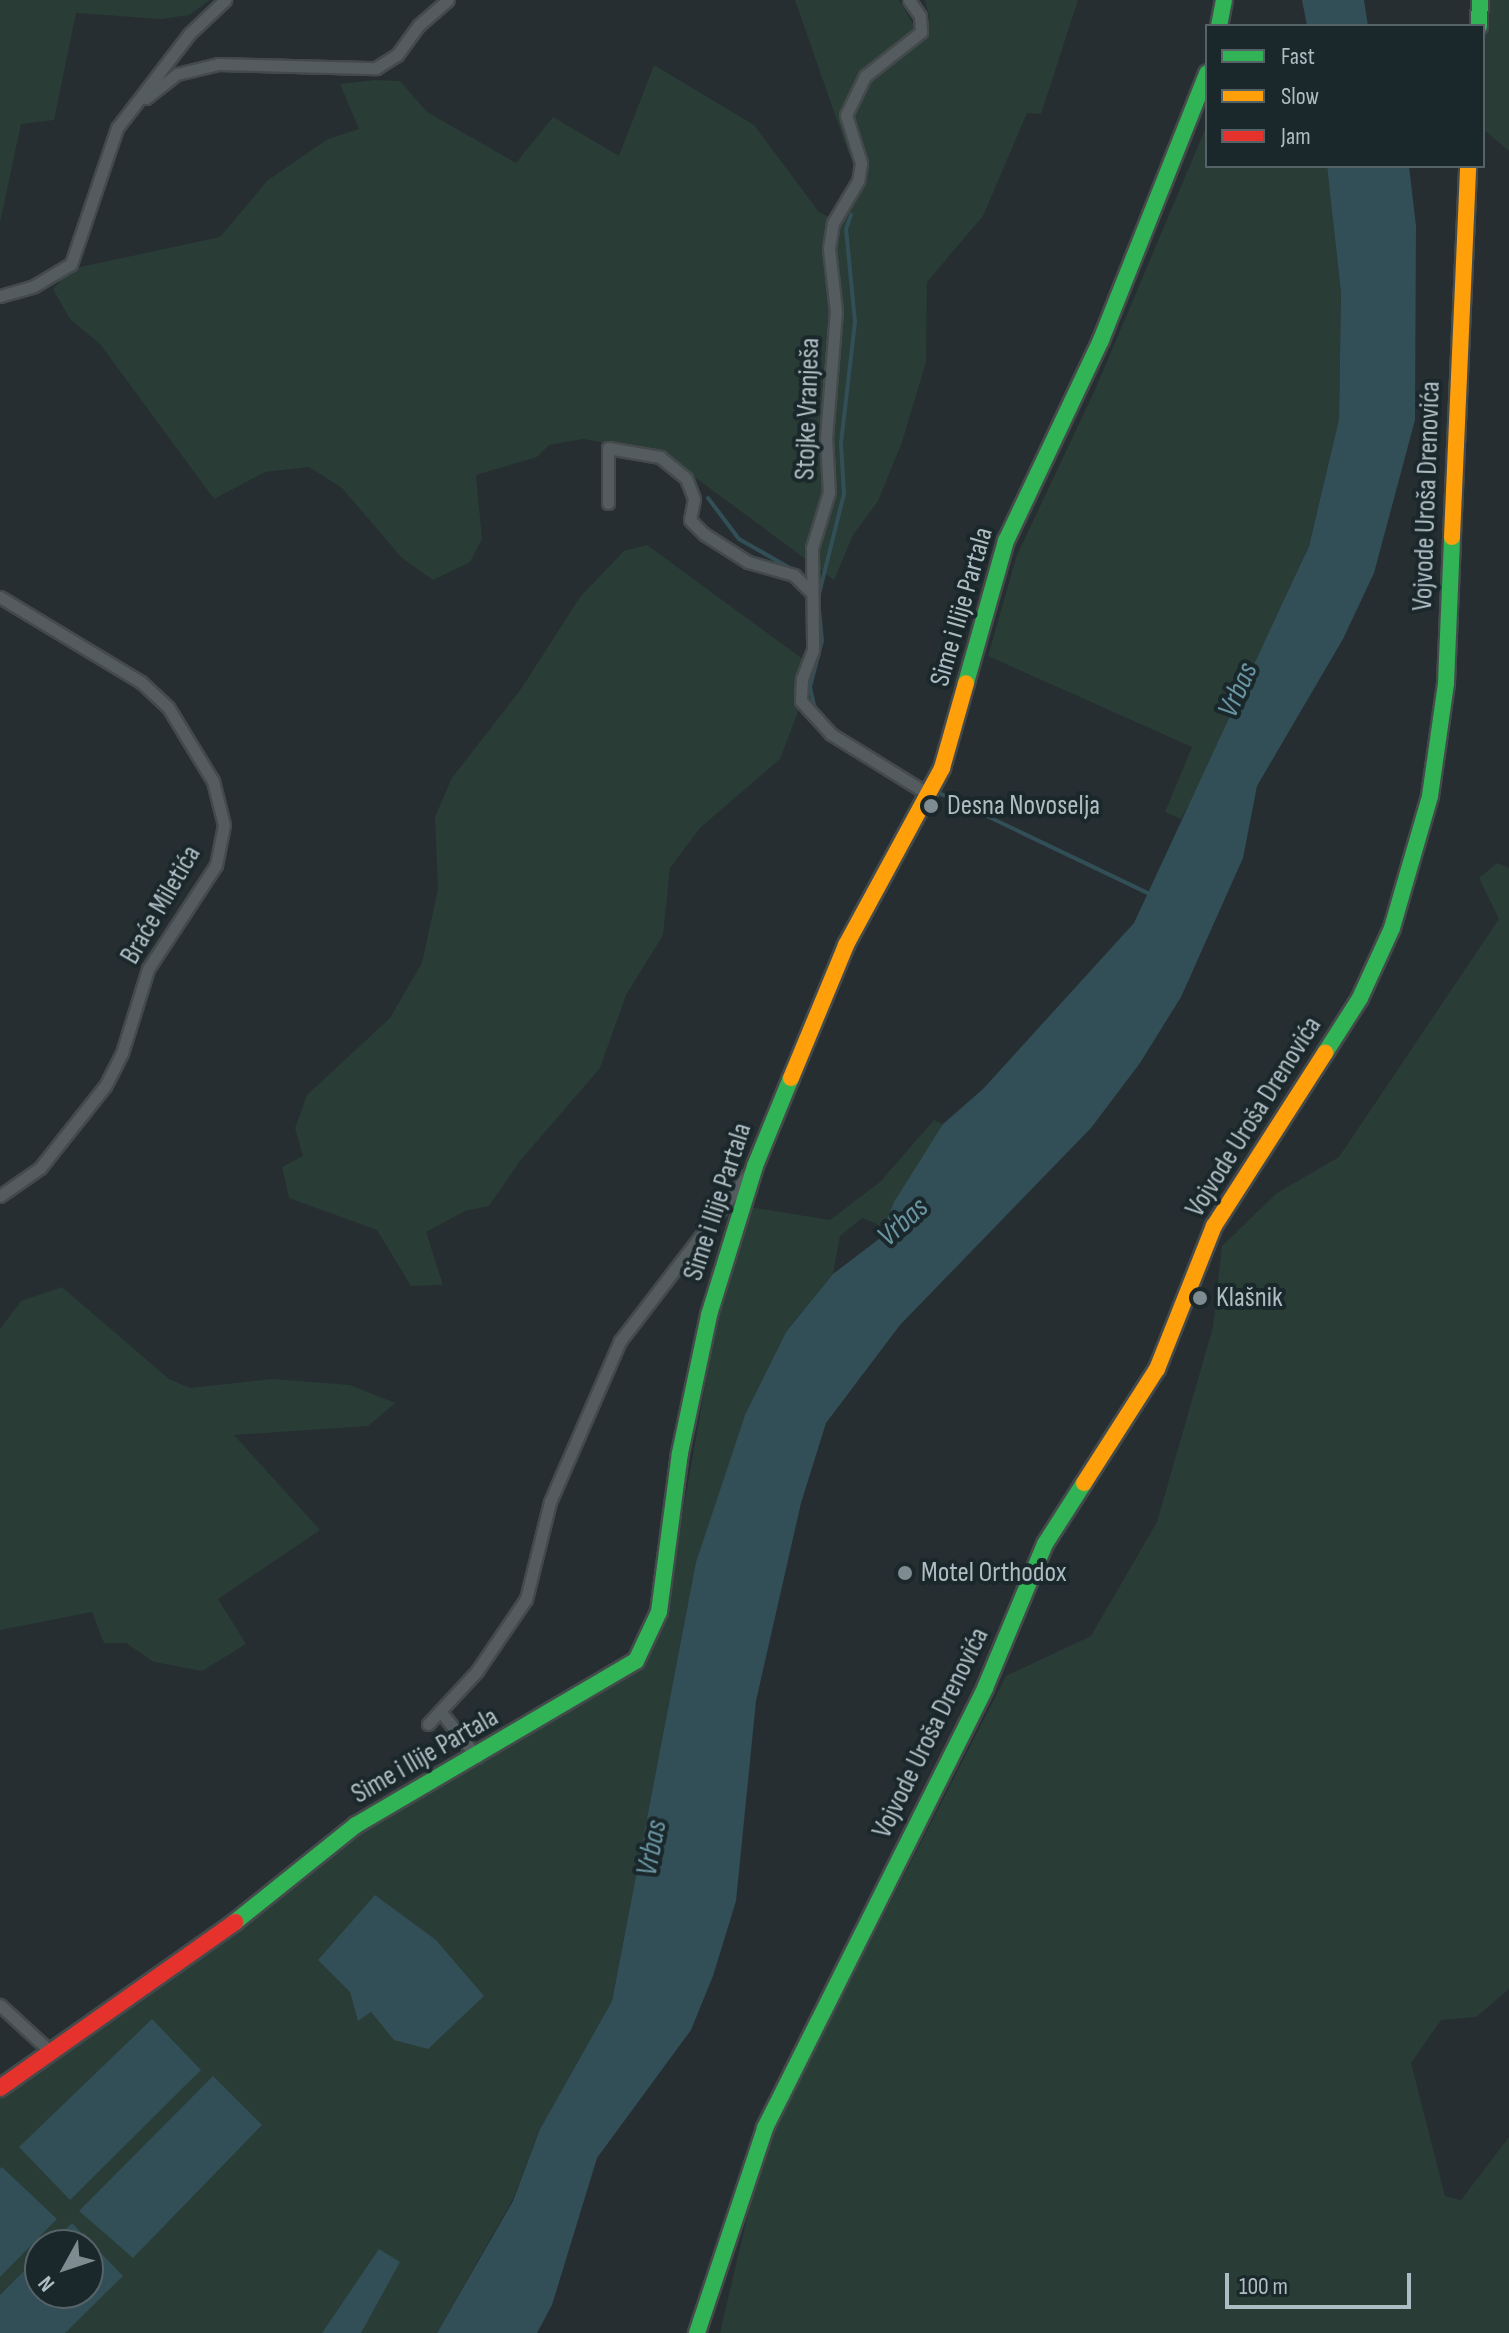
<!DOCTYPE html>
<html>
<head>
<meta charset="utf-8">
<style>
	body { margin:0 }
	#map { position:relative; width:1509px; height:2333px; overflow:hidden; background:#262e31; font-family:"Sofia Sans Condensed",sans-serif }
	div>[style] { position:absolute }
	.green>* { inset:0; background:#293c35 }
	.water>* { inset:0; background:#324e56 }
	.stream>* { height:4px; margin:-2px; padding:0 2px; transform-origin:2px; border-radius:2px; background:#324e56 }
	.roads { filter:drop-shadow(2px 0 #444a4c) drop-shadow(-2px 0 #444a4c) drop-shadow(0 2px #444a4c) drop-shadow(0 -2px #444a4c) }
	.street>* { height:11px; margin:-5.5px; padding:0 5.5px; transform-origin:5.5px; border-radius:5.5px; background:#555c5f }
	.fast>* { height:16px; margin:-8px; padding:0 8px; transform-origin:8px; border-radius:8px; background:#30b455 }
	.slow>* { height:16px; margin:-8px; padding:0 8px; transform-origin:8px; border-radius:8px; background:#ff9f0a }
	.jam>* { height:16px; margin:-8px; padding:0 8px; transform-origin:8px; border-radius:8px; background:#e5322d }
	.dots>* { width:22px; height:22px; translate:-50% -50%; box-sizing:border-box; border:4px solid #1a272b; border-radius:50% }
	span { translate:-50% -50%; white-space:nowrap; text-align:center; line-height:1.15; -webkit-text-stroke:8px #1a272b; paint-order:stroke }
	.street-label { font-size:28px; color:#aebdc3 }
	.poi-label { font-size:28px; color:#aebdc3 }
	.left { translate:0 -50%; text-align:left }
	.water-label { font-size:30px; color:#6994a1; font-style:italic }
	.legend { position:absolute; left:1205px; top:24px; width:280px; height:144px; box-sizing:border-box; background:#1a272b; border:2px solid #556368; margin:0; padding:10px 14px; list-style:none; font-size:24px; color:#aebdc3 }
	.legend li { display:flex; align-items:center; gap:16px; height:40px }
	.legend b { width:40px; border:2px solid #556368 }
	.north { position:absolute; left:24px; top:2229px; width:80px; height:80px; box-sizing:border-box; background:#1a272b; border:2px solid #556368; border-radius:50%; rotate:230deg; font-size:22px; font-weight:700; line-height:32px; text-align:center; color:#aebdc3 }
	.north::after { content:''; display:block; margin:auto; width:28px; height:36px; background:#7e8b90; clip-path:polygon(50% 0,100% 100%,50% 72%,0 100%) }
	.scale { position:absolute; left:1225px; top:2273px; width:186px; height:36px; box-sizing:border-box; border:4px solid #aebdc3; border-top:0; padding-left:10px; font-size:24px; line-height:28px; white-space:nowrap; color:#aebdc3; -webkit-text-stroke:6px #1a272b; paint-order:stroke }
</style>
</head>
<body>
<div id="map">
	<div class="green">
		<div style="clip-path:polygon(0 0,210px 0,189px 15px,161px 19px,76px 13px,54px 120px,21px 124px,0 223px)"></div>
		<div style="clip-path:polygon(795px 0,899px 0,913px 24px,930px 21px,925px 0,1078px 0,1041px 114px,1027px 113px,983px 216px,927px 282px,926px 362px,902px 442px,878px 501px,853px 535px,834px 580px,662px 453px,583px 439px,549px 445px,537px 457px,476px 475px,482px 539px,470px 562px,433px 580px,402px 558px,342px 488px,309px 467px,265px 472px,214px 499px,100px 344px,70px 319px,53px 289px,71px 269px,220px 237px,268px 180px,328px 139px,359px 129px,340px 84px,375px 80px,400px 81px,427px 112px,516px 163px,553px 117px,619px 156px,654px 65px,754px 125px,819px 212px,841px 223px,863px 175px,848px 152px)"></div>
		<div style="clip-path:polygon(1480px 0,1509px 0,1509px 151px,1483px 129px)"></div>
		<div style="clip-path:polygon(1207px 125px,1207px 166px,1327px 166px,1341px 293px,1339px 419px,1309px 545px,1215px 757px,1181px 819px,1165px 812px,1192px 747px,988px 656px,1017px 555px,1095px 390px)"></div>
		<div style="clip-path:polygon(647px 545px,804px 660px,797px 677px,798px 712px,780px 759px,700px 828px,670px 868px,663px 935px,626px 995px,600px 1068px,520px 1161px,489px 1206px,465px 1211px,426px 1232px,443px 1285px,411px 1286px,377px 1230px,289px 1198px,282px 1167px,303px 1156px,295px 1128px,307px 1095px,390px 1018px,422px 963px,438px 889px,435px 817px,452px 778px,521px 689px,580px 597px,624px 551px)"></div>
		<div style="clip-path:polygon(1497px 863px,1509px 868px,1509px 1989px,1476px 2017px,1441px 2020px,1411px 2063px,1445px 2196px,1461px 2200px,1509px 2137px,1509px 2333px,720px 2333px,762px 2154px,1006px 1676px,1091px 1636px,1157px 1522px,1213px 1327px,1222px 1246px,1277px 1193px,1339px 1157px,1499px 919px,1479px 878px)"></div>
		<div style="clip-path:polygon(evenodd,934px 1120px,943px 1124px,880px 1232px,877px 1224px,862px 1218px,840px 1236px,833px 1274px,786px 1332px,748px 1410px,696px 1562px,612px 2001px,540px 2129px,513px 2199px,437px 2333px,0 2333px,0 2088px,328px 1848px,648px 1654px,664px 1619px,718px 1313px,749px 1207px,830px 1220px,880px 1182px,934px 1120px,40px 2245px,88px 2245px,88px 2293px,40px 2293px,40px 2245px)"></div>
		<div style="clip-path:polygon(62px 1287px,169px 1379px,190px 1388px,272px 1379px,350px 1385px,395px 1403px,368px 1426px,234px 1435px,320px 1530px,218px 1599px,246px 1644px,202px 1671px,154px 1662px,126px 1643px,104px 1643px,92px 1612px,0 1630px,0 1329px,21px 1301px)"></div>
	</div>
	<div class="water">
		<div style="clip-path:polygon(1302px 0,1364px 0,1368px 26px,1307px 26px)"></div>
		<div style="clip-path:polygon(1327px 166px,1409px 166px,1416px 226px,1415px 420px,1374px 573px,1343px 639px,1257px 786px,1243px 858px,1181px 997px,1140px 1063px,1091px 1128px,900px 1325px,826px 1423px,801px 1503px,756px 1701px,736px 1901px,713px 1976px,691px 2030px,597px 2158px,552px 2305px,537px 2333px,437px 2333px,513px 2201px,540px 2129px,612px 2001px,696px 1562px,745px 1415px,786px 1332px,833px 1274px,879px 1239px,894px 1202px,943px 1124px,983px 1089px,1134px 923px,1309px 546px,1339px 419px,1341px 293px)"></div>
		<div style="clip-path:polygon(375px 1895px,436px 1940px,484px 1996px,428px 2049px,394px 2040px,371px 2012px,358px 2021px,350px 1992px,318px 1960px)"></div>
		<div style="clip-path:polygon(152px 2019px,201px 2070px,70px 2200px,19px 2147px)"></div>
		<div style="clip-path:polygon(213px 2076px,262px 2125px,133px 2258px,79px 2211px)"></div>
		<div style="clip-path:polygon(2px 2167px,57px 2219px,0 2277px,0 2169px)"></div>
		<div style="clip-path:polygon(72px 2223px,123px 2276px,65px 2333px,0 2333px,0 2295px,40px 2255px,40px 2293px,88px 2293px,88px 2245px,50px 2245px)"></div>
		<div style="clip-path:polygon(379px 2249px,400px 2262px,361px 2333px,322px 2333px)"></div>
	</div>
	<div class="stream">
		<div style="left:708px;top:498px;width:51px;rotate:52.9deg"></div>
		<div style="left:739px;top:539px;width:78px;rotate:29.8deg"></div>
		<div style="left:815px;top:709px;width:23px;rotate:-103deg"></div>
		<div style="left:810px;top:687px;width:48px;rotate:-75.4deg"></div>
		<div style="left:822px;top:641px;width:43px;rotate:-95.3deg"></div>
		<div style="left:818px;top:598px;width:107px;rotate:-76deg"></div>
		<div style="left:844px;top:494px;width:51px;rotate:-93.4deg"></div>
		<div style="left:841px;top:443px;width:122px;rotate:-83.4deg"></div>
		<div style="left:855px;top:322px;width:93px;rotate:-95.5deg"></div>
		<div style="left:846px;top:229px;width:15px;rotate:-70deg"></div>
		<div style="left:941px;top:794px;width:234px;rotate:25.6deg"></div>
	</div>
	<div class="roads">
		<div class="street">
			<div style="left:909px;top:0;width:19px;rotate:55deg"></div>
			<div style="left:920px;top:16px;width:16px;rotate:86deg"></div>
			<div style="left:921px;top:32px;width:71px;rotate:141.8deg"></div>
			<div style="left:865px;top:76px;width:43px;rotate:116deg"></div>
			<div style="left:846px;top:115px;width:50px;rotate:72.6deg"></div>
			<div style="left:861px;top:163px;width:18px;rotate:99deg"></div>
			<div style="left:858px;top:181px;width:49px;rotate:120.8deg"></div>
			<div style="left:833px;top:223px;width:26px;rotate:99deg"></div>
			<div style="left:829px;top:249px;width:62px;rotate:83.6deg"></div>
			<div style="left:836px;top:311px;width:126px;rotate:94.5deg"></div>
			<div style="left:826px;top:437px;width:55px;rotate:86.9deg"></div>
			<div style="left:829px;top:492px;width:59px;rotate:106.9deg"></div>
			<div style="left:812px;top:548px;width:102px;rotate:89.4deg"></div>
			<div style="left:813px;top:650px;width:31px;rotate:111deg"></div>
			<div style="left:802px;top:679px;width:22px;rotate:93deg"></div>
			<div style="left:801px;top:701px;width:45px;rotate:47.7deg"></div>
			<div style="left:831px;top:734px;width:114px;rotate:31.7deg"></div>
			<div style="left:146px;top:98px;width:39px;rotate:-38deg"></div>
			<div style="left:177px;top:74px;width:42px;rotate:-13.7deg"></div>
			<div style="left:218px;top:64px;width:158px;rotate:1.5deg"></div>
			<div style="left:376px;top:68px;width:25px;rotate:-32deg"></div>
			<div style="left:397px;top:55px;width:37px;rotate:-54deg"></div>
			<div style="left:419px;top:25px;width:38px;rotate:-41deg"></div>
			<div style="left:0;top:296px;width:35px;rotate:-16deg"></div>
			<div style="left:34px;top:286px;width:43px;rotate:-30.7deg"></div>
			<div style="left:71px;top:264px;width:144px;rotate:-71.3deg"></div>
			<div style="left:117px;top:128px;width:118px;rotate:-52.5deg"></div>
			<div style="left:189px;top:34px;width:50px;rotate:-43.4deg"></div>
			<div style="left:608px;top:503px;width:55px;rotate:-90deg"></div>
			<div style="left:608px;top:448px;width:53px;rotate:9.8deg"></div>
			<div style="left:660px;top:457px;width:33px;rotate:39deg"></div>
			<div style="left:686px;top:478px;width:22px;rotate:69deg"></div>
			<div style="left:694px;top:499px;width:21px;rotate:101deg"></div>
			<div style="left:690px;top:520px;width:20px;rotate:45deg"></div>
			<div style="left:704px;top:534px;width:52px;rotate:32.5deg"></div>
			<div style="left:748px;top:562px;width:48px;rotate:15.8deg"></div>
			<div style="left:794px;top:575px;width:23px;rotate:45deg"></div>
			<div style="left:0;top:597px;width:165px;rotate:31.1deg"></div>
			<div style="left:141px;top:682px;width:37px;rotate:43deg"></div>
			<div style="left:168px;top:707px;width:87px;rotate:58.7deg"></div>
			<div style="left:213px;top:781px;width:45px;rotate:76deg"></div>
			<div style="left:224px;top:825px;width:41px;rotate:101.3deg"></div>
			<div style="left:216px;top:865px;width:124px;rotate:123.2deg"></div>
			<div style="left:148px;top:969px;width:88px;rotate:107.2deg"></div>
			<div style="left:122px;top:1053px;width:37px;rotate:117deg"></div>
			<div style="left:105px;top:1086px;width:105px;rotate:128.4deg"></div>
			<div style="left:40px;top:1168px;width:49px;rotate:145deg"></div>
			<div style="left:440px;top:1711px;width:59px;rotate:51.2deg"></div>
			<div style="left:428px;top:1724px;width:72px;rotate:-47.2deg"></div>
			<div style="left:477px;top:1671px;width:87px;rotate:-55.8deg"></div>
			<div style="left:526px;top:1599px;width:100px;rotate:-76.1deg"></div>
			<div style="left:550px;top:1502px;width:176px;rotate:-66.5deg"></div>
			<div style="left:620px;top:1341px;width:217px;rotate:-52.5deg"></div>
			<div style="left:0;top:2005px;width:69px;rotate:42.7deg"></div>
		</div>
		<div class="fast">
			<div style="left:1219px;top:26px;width:26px;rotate:-79deg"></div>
			<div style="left:1479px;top:26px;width:26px;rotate:-88deg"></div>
			<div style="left:966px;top:683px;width:148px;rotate:-74.3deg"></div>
			<div style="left:1006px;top:541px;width:222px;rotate:-64.7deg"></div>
			<div style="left:1101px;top:340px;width:287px;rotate:-68.3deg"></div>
			<div style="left:1325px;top:1053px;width:65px;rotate:-57.5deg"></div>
			<div style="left:1360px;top:998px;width:77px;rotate:-65.4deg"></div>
			<div style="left:1392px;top:928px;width:137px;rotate:-73.9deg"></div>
			<div style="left:1430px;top:796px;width:114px;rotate:-81.9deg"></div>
			<div style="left:1446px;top:683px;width:146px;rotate:-87.6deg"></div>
			<div style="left:235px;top:1922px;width:155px;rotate:-38.7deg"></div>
			<div style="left:356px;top:1825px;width:324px;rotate:-30.4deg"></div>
			<div style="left:636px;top:1661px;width:54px;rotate:-64.9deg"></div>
			<div style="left:659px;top:1612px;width:160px;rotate:-82.5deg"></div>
			<div style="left:680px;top:1453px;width:141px;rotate:-78.1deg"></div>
			<div style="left:709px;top:1315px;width:156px;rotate:-72.8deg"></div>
			<div style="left:755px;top:1166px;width:95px;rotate:-67.8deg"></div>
			<div style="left:697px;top:2333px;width:216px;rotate:-71.6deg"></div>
			<div style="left:765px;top:2128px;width:492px;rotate:-63.4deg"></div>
			<div style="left:985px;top:1688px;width:156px;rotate:-67.4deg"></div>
			<div style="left:1045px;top:1544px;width:72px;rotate:-57.4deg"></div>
		</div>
		<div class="slow">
			<div style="left:1452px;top:537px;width:371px;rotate:-87.5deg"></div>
			<div style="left:791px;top:1078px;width:144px;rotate:-67.5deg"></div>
			<div style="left:846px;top:945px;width:201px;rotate:-61.5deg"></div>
			<div style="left:942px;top:768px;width:88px;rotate:-74.2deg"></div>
			<div style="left:1084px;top:1483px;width:135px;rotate:-57.4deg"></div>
			<div style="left:1157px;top:1369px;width:154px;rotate:-68.3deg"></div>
			<div style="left:1214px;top:1226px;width:206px;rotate:-57.3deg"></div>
		</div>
		<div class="jam">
			<div style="left:0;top:2088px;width:288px;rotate:-35.2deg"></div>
		</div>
	</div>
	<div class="dots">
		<div style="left:931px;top:806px;background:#7e8b90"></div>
		<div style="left:1200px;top:1298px;background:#7e8b90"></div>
		<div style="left:905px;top:1573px;background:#7e8b90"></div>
	</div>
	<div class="street-label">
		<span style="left:808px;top:409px;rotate:-88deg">Stojke Vranješa</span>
		<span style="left:1427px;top:496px;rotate:-88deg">Vojvode Uroša Drenovića</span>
		<span style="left:962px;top:607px;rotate:-74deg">Sime i Ilije Partala</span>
		<span style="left:161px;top:905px;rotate:-60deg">Braće Miletića</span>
		<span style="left:1254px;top:1117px;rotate:-58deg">Vojvode Uroša Drenovića</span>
		<span style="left:718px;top:1202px;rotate:-72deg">Sime i Ilije Partala</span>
		<span style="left:931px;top:1733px;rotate:-64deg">Vojvode Uroša Drenovića</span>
		<span style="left:425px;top:1756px;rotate:-30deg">Sime i Ilije Partala</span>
	</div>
	<div class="poi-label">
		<span class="left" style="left:947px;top:806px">Desna Novoselja</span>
		<span class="left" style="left:1216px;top:1298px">Klašnik</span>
		<span class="left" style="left:921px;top:1573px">Motel Orthodox</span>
	</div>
	<div class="water-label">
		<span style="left:1238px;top:690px;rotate:-66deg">Vrbas</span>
		<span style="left:903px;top:1222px;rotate:-42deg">Vrbas</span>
		<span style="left:652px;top:1848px;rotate:-79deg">Vrbas</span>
	</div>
	<ul class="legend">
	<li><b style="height:10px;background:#30b455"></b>Fast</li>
	<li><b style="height:10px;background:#ff9f0a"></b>Slow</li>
	<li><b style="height:10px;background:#e5322d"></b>Jam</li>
	</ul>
	<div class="north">N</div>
	<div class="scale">100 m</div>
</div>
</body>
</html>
